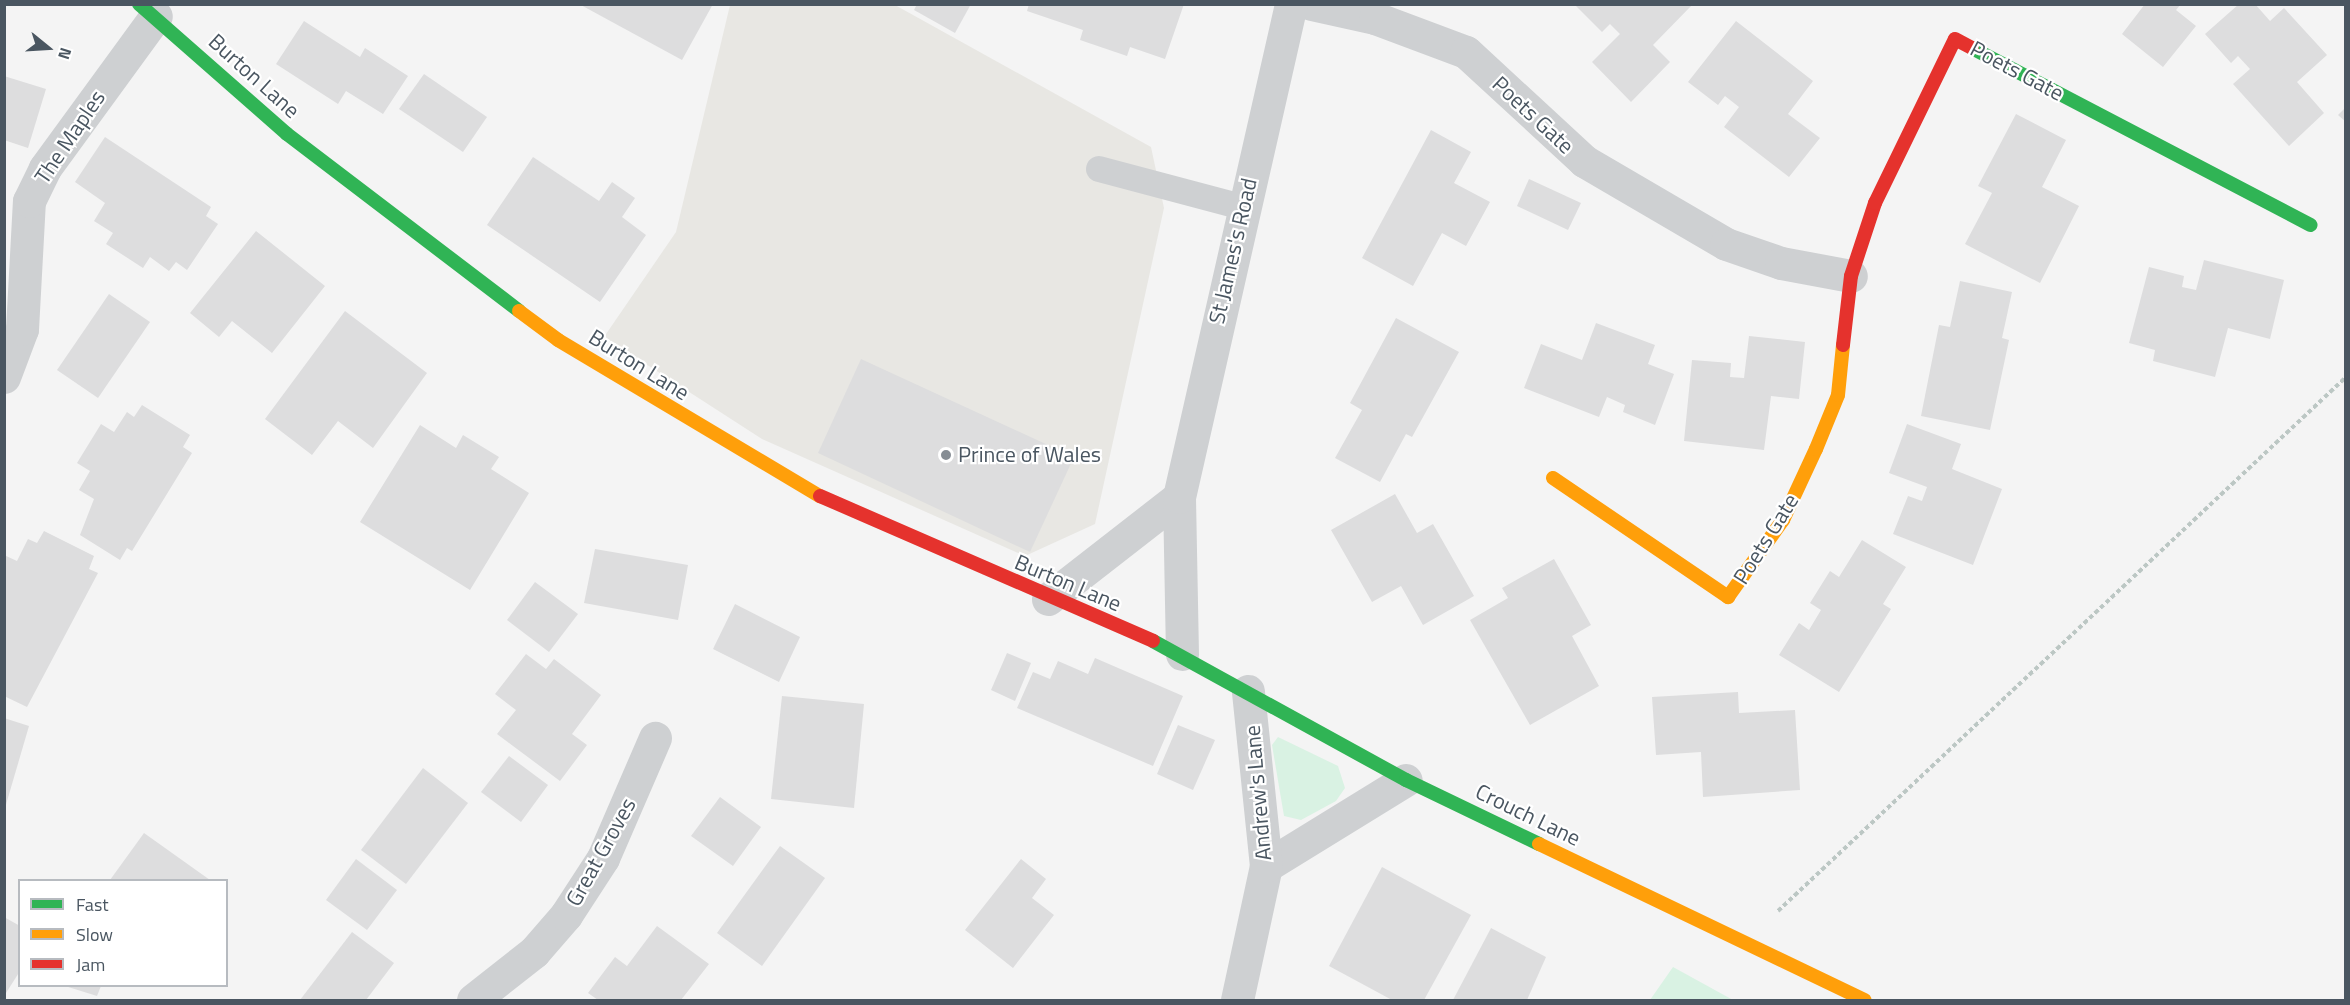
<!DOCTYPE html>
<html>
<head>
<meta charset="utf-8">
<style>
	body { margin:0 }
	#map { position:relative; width:2350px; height:1005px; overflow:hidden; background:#f4f4f4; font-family:"Titillium Web",sans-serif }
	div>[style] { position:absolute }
	.commercial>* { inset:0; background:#e8e7e3 }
	.green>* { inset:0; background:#d9f2e3 }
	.building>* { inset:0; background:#ddddde }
	.path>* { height:4px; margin-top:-2px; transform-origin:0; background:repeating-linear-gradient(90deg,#bcc7c4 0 4.5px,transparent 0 7.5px) }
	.lane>* { height:26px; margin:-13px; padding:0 13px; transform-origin:13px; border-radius:13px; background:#ced0d2 }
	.street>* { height:33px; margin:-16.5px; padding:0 16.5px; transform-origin:16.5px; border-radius:16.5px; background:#ced0d2 }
	.fast>* { height:14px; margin:-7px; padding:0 7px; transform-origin:7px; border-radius:7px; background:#30b455 }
	.slow>* { height:14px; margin:-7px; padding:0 7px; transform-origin:7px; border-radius:7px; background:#ff9f0a }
	.jam>* { height:14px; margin:-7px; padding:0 7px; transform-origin:7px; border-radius:7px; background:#e5322d }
	.dots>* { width:16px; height:16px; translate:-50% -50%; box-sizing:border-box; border:3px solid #fff; border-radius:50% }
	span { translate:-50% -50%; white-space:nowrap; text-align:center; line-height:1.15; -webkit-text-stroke:4.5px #fff; paint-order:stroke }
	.street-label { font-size:22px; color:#4a5661 }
	.poi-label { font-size:22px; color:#4a5661 }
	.left { translate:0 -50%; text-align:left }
	.frame { position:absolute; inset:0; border:6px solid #4a5661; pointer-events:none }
	.legend { position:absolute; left:18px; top:879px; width:210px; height:108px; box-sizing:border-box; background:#fff; border:2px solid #b7bbc0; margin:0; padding:8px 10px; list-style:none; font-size:18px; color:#4a5661 }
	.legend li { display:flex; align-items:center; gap:12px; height:30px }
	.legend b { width:30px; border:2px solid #b7bbc0 }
	.north { position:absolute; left:18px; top:18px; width:60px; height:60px; -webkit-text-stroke:4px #fff; paint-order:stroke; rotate:108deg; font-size:16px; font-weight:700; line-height:24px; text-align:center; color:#4a5661 }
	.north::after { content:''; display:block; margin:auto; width:21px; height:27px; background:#4a5661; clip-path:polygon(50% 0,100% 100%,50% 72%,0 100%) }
</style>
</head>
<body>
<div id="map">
	<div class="commercial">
		<div style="clip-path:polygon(730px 5px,895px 5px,1151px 147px,1164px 208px,1095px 524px,1025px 556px,762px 439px,604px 337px,676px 232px)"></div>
	</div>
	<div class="green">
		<div style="clip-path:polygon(1278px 737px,1338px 766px,1345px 788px,1336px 801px,1301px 820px,1284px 816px,1272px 745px)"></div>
		<div style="clip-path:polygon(1673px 967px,1733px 1000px,1650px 1000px)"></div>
	</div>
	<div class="building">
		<div style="clip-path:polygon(579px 4px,713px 4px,682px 60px)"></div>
		<div style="clip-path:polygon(917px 4px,971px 4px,955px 33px,914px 10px)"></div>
		<div style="clip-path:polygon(1029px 4px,1184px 4px,1165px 59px,1130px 47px,1127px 56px,1080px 40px,1083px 30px,1027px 11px)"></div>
		<div style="clip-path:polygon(1693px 4px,1653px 45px,1670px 62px,1631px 102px,1592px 62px,1620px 34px,1610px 24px,1602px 32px,1576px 6px)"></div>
		<div style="clip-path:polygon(2145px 4px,2181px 4px,2176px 10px,2196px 26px,2163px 67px,2122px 34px)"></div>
		<div style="clip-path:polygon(2239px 4px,2255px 4px,2270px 21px,2284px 8px,2327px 55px,2297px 82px,2324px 113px,2289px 146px,2233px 84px,2250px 69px,2238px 56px,2231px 63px,2205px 34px)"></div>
		<div style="clip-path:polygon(304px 21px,360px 57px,365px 48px,408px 76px,383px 114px,346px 91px,338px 104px,276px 64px)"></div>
		<div style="clip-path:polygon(1736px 21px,1813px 81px,1788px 114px,1820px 138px,1789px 177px,1724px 127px,1739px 107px,1725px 96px,1718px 105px,1688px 82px)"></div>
		<div style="clip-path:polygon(424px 74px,487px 117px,463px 152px,399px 109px)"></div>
		<div style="clip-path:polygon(4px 76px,46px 89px,28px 148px,4px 140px)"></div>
		<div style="clip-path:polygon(2346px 107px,2346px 122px,2338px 115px)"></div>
		<div style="clip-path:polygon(2016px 114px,2066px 140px,2042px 187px,2079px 206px,2040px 283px,1965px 244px,1992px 193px,1978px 186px)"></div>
		<div style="clip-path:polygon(1431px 130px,1471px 152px,1454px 183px,1490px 202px,1466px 246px,1442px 233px,1413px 286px,1362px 258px)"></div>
		<div style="clip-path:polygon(105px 137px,211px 207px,206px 216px,218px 224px,187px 270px,176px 262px,169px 271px,150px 257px,143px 268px,106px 244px,113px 233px,94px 221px,105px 203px,75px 182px)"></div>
		<div style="clip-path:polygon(533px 157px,599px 201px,612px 182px,635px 198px,622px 217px,646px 235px,600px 302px,487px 225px)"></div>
		<div style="clip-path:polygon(1529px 179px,1581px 203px,1568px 230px,1517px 206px)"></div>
		<div style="clip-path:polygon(256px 231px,325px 286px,272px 353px,232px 321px,219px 337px,190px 313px)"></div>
		<div style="clip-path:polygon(2204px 260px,2284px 280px,2270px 339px,2228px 328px,2215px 377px,2153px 361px,2155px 350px,2129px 343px,2149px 267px,2184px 276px,2182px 287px,2196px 290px)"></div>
		<div style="clip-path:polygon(1960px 281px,2012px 292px,2002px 338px,2009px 340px,1990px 430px,1921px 416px,1939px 325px,1950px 327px)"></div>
		<div style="clip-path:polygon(109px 294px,150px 322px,98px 398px,57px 370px)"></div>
		<div style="clip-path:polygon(345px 311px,427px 373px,373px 448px,338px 421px,312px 455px,265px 419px)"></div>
		<div style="clip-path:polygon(1396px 318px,1459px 352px,1412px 437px,1406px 434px,1380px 482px,1335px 458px,1362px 410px,1350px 403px)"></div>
		<div style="clip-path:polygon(1596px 323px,1655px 345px,1648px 364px,1674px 374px,1655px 425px,1623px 412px,1625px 405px,1607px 397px,1599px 417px,1524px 388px,1541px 344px,1582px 360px)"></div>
		<div style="clip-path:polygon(1749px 336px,1805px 342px,1799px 399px,1771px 396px,1764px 450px,1684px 441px,1692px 360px,1731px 363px,1730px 377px,1744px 378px)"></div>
		<div style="clip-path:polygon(861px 359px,1074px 457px,1030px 552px,818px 453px)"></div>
		<div style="clip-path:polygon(142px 405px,190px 435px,183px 447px,192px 453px,132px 551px,127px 548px,120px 560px,80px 535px,94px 499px,79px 490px,90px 471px,77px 463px,101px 424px,114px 432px,127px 412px,134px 417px)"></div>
		<div style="clip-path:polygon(1907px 424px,1961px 444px,1952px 469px,2002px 489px,1973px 565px,1893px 534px,1908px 496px,1922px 501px,1927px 487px,1889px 473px)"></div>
		<div style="clip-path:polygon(420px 425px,456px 448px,463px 435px,499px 457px,491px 469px,529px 493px,470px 590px,360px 522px)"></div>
		<div style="clip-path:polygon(1395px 494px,1417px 533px,1433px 524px,1474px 596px,1423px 625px,1401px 586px,1372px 602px,1331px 530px)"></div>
		<div style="clip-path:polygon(44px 531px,94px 556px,89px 569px,98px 573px,27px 707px,4px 696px,4px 555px,17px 561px,28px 539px,37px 543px)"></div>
		<div style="clip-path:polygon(1862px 540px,1906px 567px,1883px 604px,1891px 609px,1839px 692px,1779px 655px,1799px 623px,1809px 630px,1821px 610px,1810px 603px,1830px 571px,1839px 577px)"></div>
		<div style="clip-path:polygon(595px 549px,688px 565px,678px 620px,584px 603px)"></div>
		<div style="clip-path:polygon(1554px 559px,1591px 625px,1572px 636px,1599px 686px,1530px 725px,1470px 620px,1508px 598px,1502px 588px)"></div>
		<div style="clip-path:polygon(535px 582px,578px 614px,549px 652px,507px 620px)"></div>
		<div style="clip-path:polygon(735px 604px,800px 637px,779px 682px,713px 649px)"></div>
		<div style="clip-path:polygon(1007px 653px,1031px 663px,1015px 701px,991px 690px)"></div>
		<div style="clip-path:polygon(526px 654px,546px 669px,554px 659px,601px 695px,572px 734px,587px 745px,560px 781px,497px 734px,516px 710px,495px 694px)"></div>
		<div style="clip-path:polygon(1095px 658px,1183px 696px,1153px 766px,1017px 708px,1033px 672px,1050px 679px,1058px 661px,1088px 674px)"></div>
		<div style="clip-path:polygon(1738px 692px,1739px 713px,1795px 710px,1800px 790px,1703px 797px,1701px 752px,1656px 755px,1652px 697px)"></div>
		<div style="clip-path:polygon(782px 696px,864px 704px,854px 808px,771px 799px)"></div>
		<div style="clip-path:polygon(4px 718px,29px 726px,5px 808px,4px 808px)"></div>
		<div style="clip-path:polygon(1178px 725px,1215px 740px,1193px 790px,1157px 774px)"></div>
		<div style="clip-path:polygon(509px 756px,548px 785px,521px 822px,481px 792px)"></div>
		<div style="clip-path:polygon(423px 768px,468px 803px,406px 884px,361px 850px)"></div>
		<div style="clip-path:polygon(720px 797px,761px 827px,733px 866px,691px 836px)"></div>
		<div style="clip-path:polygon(144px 833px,210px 880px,110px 880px)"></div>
		<div style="clip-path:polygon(780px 846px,825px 878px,762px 966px,717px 933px)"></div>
		<div style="clip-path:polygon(356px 859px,397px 890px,367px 930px,326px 900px)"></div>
		<div style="clip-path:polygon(1021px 859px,1046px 879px,1032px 898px,1054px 915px,1013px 968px,965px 930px)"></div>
		<div style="clip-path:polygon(1382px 867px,1471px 915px,1424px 1000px,1392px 1000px,1329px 966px)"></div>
		<div style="clip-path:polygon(4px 917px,20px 926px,20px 971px,6px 993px)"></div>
		<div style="clip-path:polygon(657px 926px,709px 964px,681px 1000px,598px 1000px,588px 993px,615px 957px,627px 966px)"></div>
		<div style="clip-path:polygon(1491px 928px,1546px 957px,1527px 1000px,1453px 1000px)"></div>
		<div style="clip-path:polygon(352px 932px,394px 963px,366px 1000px,300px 1000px)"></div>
		<div style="clip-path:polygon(65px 986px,101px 986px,97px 996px)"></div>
	</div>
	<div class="path">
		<div style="left:1778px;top:911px;width:780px;rotate:-43.23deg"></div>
	</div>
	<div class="lane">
		<div style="left:1099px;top:169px;width:148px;rotate:14.9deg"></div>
	</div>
	<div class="street">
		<div style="left:1311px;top:4px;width:66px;rotate:12.3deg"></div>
		<div style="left:1375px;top:18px;width:97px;rotate:20.5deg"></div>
		<div style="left:1466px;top:52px;width:161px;rotate:42.7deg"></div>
		<div style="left:1584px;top:161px;width:164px;rotate:30.3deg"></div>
		<div style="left:1726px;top:244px;width:58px;rotate:19.1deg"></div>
		<div style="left:1781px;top:263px;width:71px;rotate:10.5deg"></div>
		<div style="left:4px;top:377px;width:51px;rotate:-69.4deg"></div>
		<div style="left:22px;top:329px;width:128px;rotate:-86.9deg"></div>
		<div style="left:29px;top:201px;width:37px;rotate:-64deg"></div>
		<div style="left:45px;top:168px;width:188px;rotate:-53.9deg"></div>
		<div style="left:1048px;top:599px;width:166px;rotate:-37.9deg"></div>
		<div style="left:1182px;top:654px;width:157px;rotate:-91.1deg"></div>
		<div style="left:1179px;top:497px;width:506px;rotate:-77.2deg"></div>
		<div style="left:1266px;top:866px;width:164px;rotate:-31.6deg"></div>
		<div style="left:473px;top:1000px;width:78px;rotate:-38.2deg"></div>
		<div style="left:534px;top:952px;width:49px;rotate:-49.1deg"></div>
		<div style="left:566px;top:915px;width:68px;rotate:-57deg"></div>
		<div style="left:603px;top:858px;width:131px;rotate:-66.6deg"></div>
		<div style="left:1237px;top:1000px;width:137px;rotate:-77.8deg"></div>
		<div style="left:1266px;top:866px;width:176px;rotate:-95.9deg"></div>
	</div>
	<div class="fast">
		<div style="left:139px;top:4px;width:197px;rotate:41.3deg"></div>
		<div style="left:287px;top:134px;width:292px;rotate:37.3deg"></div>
		<div style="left:1972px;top:48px;width:382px;rotate:27.6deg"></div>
		<div style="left:1153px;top:641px;width:289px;rotate:28.8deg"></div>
		<div style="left:1406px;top:780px;width:148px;rotate:25.7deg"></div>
	</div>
	<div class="slow">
		<div style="left:519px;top:311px;width:49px;rotate:36.6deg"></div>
		<div style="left:558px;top:340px;width:305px;rotate:30.8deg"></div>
		<div style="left:1553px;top:478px;width:212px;rotate:34.2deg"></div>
		<div style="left:1728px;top:597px;width:95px;rotate:-54.5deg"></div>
		<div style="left:1783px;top:520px;width:78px;rotate:-65.1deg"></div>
		<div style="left:1816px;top:449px;width:58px;rotate:-67.8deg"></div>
		<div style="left:1838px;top:395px;width:50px;rotate:-84.3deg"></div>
		<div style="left:1539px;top:844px;width:361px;rotate:25.6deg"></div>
	</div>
	<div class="jam">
		<div style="left:1843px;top:345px;width:69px;rotate:-83.4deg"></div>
		<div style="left:1851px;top:276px;width:77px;rotate:-71.8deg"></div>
		<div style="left:1875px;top:203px;width:182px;rotate:-64deg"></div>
		<div style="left:1955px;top:39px;width:19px;rotate:28deg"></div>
		<div style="left:820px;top:496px;width:363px;rotate:23.5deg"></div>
	</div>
	<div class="dots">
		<div style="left:946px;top:455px;background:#868d94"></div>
	</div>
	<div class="street-label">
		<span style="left:2017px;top:71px;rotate:28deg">Poets Gate</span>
		<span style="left:254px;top:76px;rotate:42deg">Burton Lane</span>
		<span style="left:1533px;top:115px;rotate:43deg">Poets Gate</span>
		<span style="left:70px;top:137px;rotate:-56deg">The Maples</span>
		<span style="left:1233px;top:251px;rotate:-77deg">St James's Road</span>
		<span style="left:639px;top:365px;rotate:32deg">Burton Lane</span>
		<span style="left:1766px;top:539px;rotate:-58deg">Poets Gate</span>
		<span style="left:1068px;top:583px;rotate:23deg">Burton Lane</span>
		<span style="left:1258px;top:793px;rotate:-95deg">Andrew's Lane</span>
		<span style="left:1528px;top:815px;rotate:26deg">Crouch Lane</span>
		<span style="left:601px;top:852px;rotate:-61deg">Great Groves</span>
	</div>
	<div class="poi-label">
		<span class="left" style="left:958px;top:455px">Prince of Wales</span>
	</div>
	<div class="frame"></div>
	<ul class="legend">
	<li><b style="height:8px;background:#30b455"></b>Fast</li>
	<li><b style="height:8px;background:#ff9f0a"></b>Slow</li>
	<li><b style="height:8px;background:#e5322d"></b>Jam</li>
	</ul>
	<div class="north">N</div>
</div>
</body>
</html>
